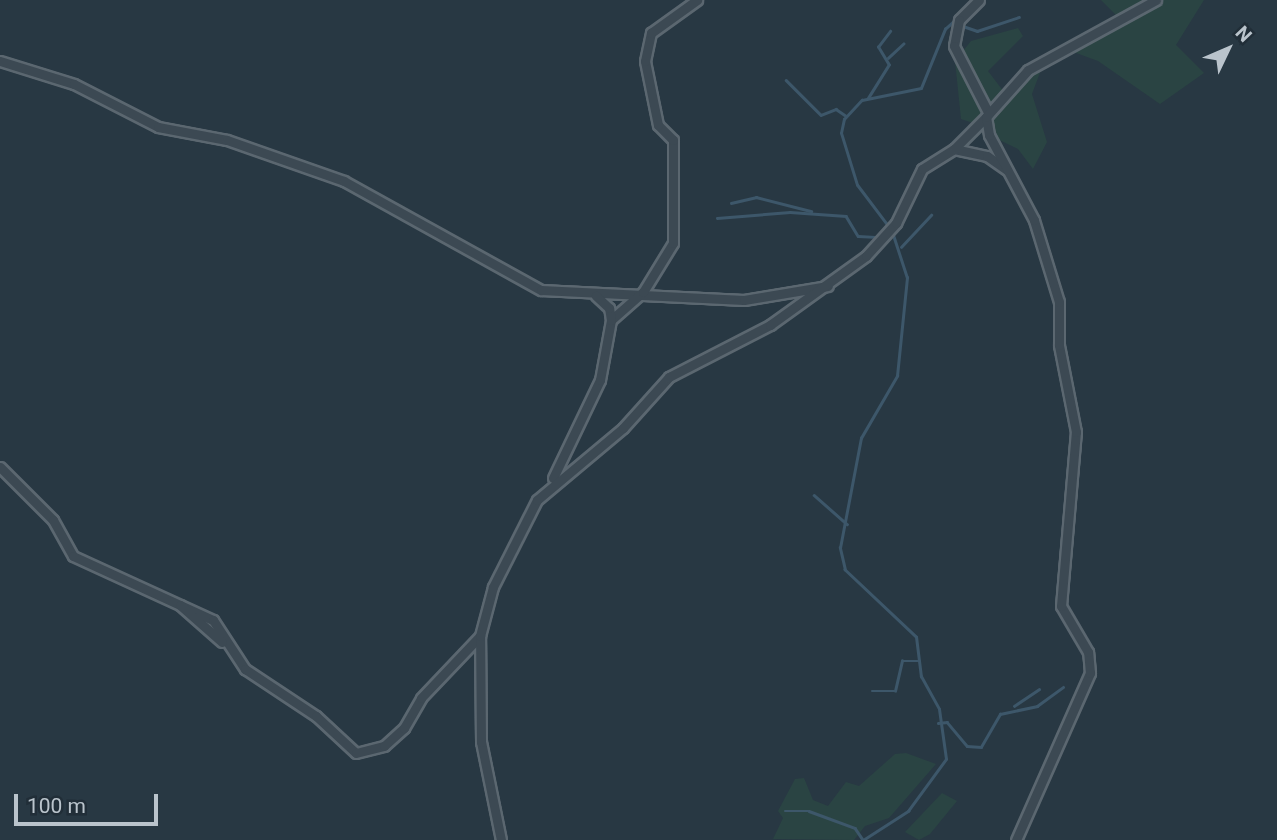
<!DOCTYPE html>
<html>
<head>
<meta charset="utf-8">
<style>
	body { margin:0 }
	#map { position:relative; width:1277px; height:840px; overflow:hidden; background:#283843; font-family:Roboto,sans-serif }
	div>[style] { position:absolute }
	.green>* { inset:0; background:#2a4443 }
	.stream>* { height:2.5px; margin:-1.25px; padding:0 1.25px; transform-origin:1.25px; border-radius:1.25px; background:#3d576a }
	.roads { filter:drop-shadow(2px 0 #5b6770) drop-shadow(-2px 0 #5b6770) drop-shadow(0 2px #5b6770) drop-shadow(0 -2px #5b6770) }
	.street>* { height:9px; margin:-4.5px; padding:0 4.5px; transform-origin:4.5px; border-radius:4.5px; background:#3c4953 }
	span { translate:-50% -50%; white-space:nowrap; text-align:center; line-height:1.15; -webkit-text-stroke:7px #212e38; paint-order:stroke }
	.north { position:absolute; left:1193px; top:14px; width:70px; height:70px; -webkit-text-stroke:5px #212e38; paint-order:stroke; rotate:46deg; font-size:19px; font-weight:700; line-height:28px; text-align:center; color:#bac4cc }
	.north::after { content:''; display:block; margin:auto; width:24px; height:32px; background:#bac4cc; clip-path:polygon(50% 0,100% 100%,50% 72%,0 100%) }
	.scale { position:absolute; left:14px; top:794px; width:144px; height:32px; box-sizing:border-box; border:4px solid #bac4cc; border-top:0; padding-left:9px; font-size:21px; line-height:24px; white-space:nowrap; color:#bac4cc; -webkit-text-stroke:5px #212e38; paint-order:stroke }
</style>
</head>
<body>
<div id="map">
	<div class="green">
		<div style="clip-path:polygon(1101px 0,1204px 0,1176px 45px,1204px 73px,1160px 104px,1098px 61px,1068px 50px,1044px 62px,1032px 94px,1047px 142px,1033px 169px,1018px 149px,989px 135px,986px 118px,979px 125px,961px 119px,955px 61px,971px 41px,1018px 28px,1023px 36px,988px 71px,1004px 92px,1033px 62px,1116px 15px)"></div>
		<div style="clip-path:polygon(906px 753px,936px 764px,889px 818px,865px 826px,854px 840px,773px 839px,783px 818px,778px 811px,795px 779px,804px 778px,813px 800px,828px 806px,846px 782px,859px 786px,895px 754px)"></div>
		<div style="clip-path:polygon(942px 793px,957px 801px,930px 834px,919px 840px,905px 832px)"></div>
	</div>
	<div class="stream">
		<div style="left:960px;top:25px;width:18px;rotate:19deg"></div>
		<div style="left:977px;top:31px;width:44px;rotate:-18.4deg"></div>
		<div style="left:888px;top:58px;width:21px;rotate:-43deg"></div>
		<div style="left:786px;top:80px;width:49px;rotate:45deg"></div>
		<div style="left:821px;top:115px;width:16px;rotate:-22deg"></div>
		<div style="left:836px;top:109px;width:11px;rotate:34deg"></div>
		<div style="left:868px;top:98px;width:39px;rotate:-58deg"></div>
		<div style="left:889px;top:65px;width:21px;rotate:-121deg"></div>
		<div style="left:878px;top:47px;width:20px;rotate:-53deg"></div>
		<div style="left:731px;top:203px;width:26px;rotate:-13deg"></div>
		<div style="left:756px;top:197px;width:57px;rotate:14.3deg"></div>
		<div style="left:717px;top:218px;width:73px;rotate:-4.7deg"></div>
		<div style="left:790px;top:212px;width:56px;rotate:4.1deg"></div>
		<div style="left:846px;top:216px;width:23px;rotate:59deg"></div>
		<div style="left:858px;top:236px;width:21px;rotate:3deg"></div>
		<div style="left:888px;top:226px;width:51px;rotate:-127.1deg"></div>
		<div style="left:857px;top:185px;width:54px;rotate:-107.1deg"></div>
		<div style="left:841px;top:133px;width:14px;rotate:-78deg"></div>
		<div style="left:844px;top:119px;width:26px;rotate:-47deg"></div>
		<div style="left:862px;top:100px;width:60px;rotate:-11.5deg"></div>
		<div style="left:921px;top:88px;width:64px;rotate:-67.9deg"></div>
		<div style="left:945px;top:29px;width:13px;rotate:-42deg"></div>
		<div style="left:901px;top:247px;width:44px;rotate:-46.8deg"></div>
		<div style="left:814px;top:495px;width:44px;rotate:41.3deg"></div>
		<div style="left:872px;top:691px;width:23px"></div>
		<div style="left:895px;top:691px;width:31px;rotate:-77deg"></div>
		<div style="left:902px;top:661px;width:18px"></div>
		<div style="left:1014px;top:706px;width:30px;rotate:-34deg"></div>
		<div style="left:938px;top:723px;width:9px;rotate:-6deg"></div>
		<div style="left:947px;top:722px;width:31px;rotate:50deg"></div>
		<div style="left:967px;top:746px;width:14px;rotate:4deg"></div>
		<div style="left:981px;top:747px;width:38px;rotate:-60deg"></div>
		<div style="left:1000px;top:714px;width:38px;rotate:-12deg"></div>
		<div style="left:1037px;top:706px;width:32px;rotate:-36deg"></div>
		<div style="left:785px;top:811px;width:24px"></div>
		<div style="left:809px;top:811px;width:49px;rotate:20.3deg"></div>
		<div style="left:855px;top:828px;width:14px;rotate:56deg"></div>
		<div style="left:863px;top:840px;width:54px;rotate:-32.8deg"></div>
		<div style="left:908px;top:811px;width:64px;rotate:-53.8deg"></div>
		<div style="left:946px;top:759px;width:50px;rotate:-98deg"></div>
		<div style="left:939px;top:709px;width:37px;rotate:-119deg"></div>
		<div style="left:921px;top:677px;width:40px;rotate:-97.1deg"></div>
		<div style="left:916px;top:637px;width:98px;rotate:-136.7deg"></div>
		<div style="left:845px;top:570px;width:23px;rotate:-103deg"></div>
		<div style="left:840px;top:548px;width:112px;rotate:-79.2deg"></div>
		<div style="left:861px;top:438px;width:72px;rotate:-59.9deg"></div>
		<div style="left:897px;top:376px;width:99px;rotate:-84.2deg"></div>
		<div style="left:907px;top:278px;width:48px;rotate:-108.1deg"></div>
	</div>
	<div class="roads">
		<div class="street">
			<div style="left:979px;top:0;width:28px;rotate:135deg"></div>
			<div style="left:959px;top:20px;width:26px;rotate:101deg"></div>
			<div style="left:954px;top:46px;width:76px;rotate:62.8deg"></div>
			<div style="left:0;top:61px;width:77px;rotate:17.3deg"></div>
			<div style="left:74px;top:84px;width:94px;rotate:27.1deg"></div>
			<div style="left:158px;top:127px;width:70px;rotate:10.7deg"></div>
			<div style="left:227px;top:140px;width:124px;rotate:19.3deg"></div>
			<div style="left:344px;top:181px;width:225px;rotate:29deg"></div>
			<div style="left:541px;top:290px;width:203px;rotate:2.8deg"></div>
			<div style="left:744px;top:300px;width:85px;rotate:-9.5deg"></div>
			<div style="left:954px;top:149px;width:34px;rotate:12deg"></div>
			<div style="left:987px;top:156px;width:24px;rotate:35deg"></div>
			<div style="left:611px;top:320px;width:43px;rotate:-41.2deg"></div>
			<div style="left:643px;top:292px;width:57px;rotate:-58.5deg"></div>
			<div style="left:673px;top:243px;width:103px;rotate:-90deg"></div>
			<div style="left:673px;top:140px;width:21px;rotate:-135deg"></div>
			<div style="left:658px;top:125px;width:65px;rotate:-101.5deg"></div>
			<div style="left:645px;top:61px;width:29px;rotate:-78deg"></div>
			<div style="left:651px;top:33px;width:57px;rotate:-35.7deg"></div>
			<div style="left:0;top:467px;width:75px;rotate:45deg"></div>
			<div style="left:53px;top:520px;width:41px;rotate:60.9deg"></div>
			<div style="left:73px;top:556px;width:154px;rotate:24.6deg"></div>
			<div style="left:213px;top:620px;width:59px;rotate:56.9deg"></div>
			<div style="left:245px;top:669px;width:85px;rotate:33.5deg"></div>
			<div style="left:316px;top:716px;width:54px;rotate:42.8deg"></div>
			<div style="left:356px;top:753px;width:29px;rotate:-14deg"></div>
			<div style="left:384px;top:746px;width:27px;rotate:-42deg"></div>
			<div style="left:404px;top:728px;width:34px;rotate:-60deg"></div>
			<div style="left:421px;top:698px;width:86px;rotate:-46.4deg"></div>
			<div style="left:553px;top:478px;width:109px;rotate:-64.4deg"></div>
			<div style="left:600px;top:380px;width:61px;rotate:-79.6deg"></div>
			<div style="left:611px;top:320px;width:12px;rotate:-99deg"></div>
			<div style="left:609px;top:308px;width:18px;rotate:-137deg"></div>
			<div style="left:180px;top:605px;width:56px;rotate:41.4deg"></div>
			<div style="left:501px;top:840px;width:100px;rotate:-101.5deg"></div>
			<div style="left:481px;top:742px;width:106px;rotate:-90.5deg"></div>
			<div style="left:480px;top:636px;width:51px;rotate:-75.1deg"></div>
			<div style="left:493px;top:587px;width:97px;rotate:-63.2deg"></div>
			<div style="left:537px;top:500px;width:112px;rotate:-39.9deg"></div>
			<div style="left:623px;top:428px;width:69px;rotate:-48deg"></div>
			<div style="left:669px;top:377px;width:114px;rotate:-27.2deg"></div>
			<div style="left:770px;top:325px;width:118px;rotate:-35.7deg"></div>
			<div style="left:866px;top:256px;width:45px;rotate:-47.7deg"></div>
			<div style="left:896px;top:223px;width:60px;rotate:-64.3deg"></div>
			<div style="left:922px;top:169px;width:38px;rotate:-32deg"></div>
			<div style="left:954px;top:149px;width:45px;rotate:-45deg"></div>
			<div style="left:1016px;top:840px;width:183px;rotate:-66.1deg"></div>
			<div style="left:1090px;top:673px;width:21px;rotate:-95deg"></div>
			<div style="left:1088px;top:652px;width:53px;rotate:-120.4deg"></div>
			<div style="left:1061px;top:606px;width:175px;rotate:-85.1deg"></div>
			<div style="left:1076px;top:432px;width:89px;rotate:-101.1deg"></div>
			<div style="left:1059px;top:345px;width:43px;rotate:-90deg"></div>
			<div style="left:1059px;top:302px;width:86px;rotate:-107deg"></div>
			<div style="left:1034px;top:220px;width:96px;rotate:-117.9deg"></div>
			<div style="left:989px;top:135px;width:18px;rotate:-99deg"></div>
			<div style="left:986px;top:117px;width:63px;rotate:-48.2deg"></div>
			<div style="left:1028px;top:70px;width:146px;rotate:-28.7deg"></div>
		</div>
	</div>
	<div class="north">N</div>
	<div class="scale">100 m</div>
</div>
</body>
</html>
